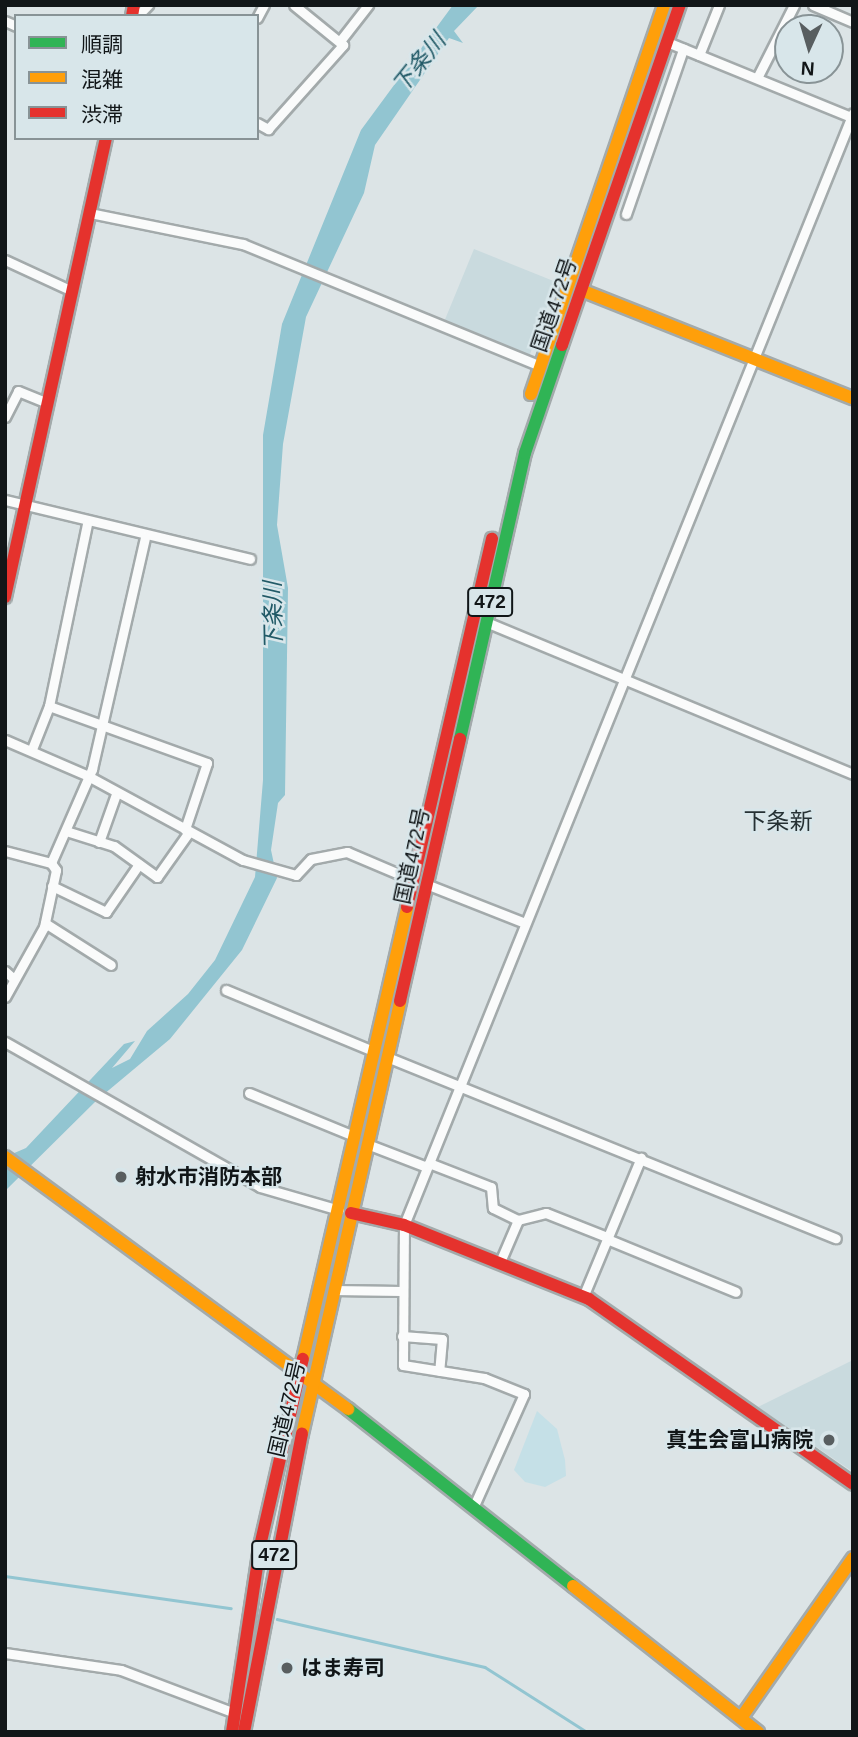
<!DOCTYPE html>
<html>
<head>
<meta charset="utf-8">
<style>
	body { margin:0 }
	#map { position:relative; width:858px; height:1737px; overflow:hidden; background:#dce4e6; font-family:Helvetica,"Noto Sans JP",sans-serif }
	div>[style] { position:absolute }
	.built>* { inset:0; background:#c9dade }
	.green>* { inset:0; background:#c5e0e7 }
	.water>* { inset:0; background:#92c5d1 }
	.stream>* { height:2.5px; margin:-1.25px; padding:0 1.25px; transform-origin:1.25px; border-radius:1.25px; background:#92c5d1 }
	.roads { filter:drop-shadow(2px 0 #a3aaab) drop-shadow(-2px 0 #a3aaab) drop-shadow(0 2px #a3aaab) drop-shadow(0 -2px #a3aaab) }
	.street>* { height:9px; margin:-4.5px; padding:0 4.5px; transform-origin:4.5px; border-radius:4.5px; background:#fafbfb }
	.fast>* { height:12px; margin:-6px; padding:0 6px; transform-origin:6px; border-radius:6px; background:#30b455 }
	.slow>* { height:12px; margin:-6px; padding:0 6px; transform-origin:6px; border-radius:6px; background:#ff9f0a }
	.jam>* { height:12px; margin:-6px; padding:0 6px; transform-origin:6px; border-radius:6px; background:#e5322d }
	.dots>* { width:19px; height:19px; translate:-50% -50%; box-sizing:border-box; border:4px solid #d8e6ea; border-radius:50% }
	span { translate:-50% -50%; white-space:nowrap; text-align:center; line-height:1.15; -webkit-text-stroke:5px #d8e6ea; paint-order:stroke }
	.shield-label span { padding:2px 5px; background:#d8e6ea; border:2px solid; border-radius:5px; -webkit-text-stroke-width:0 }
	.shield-label { font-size:19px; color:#111618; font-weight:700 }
	.street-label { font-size:21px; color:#111618 }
	.poi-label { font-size:21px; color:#111618; font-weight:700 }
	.left { translate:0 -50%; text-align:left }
	.right { translate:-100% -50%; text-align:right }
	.water-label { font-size:23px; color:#215a67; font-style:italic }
	.neighbourhood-label { font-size:23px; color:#263134 }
	.frame { position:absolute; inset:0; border:7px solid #111618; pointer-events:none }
	.legend { position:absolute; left:14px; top:14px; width:245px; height:126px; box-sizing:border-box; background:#d8e6ea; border:2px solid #889396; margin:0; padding:9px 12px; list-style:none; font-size:21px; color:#111618 }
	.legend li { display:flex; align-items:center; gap:14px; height:35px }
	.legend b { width:35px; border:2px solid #889396 }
	.north { position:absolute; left:774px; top:14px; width:70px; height:70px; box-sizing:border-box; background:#d8e6ea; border:2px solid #889396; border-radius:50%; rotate:184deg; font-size:19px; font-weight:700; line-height:28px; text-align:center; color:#111618 }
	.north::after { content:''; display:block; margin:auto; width:24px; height:32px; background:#585e60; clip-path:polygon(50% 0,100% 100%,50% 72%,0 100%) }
</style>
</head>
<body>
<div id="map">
	<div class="built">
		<div style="clip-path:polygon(474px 249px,556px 282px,529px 357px,444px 322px)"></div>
		<div style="clip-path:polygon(853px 1360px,853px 1472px,758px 1407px)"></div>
	</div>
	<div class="green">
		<div style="clip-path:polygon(537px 1411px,557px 1429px,565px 1460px,566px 1476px,545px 1487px,525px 1482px,514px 1470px)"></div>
	</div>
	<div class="water">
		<div style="clip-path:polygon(453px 5px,479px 5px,454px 31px,463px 43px,449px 38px,375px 145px,364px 193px,306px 317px,283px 444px,277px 525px,288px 588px,285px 795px,278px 803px,271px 850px,277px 878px,242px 950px,170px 1039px,97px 1100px,5px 1191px,5px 1157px,26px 1148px,124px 1044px,135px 1041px,112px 1068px,130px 1059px,147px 1031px,188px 994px,215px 960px,255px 877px,263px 780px,263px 435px,282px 324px,361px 130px)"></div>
	</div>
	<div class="stream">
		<div style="left:5px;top:1576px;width:228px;rotate:8.1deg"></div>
		<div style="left:277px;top:1619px;width:213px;rotate:13deg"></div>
		<div style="left:485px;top:1667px;width:121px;rotate:32.5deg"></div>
	</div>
	<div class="roads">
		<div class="street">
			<div style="left:813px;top:5px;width:43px;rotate:23deg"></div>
			<div style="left:137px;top:16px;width:16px;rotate:-45deg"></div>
			<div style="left:257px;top:18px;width:15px;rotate:-62deg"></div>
			<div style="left:5px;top:21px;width:12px;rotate:24deg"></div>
			<div style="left:340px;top:41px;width:46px;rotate:-52.1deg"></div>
			<div style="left:667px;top:42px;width:199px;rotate:22.2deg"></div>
			<div style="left:699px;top:55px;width:54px;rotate:-68.2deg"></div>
			<div style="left:757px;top:78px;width:82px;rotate:-63.1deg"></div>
			<div style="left:257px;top:123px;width:13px;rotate:29deg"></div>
			<div style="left:268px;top:129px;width:113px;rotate:-48.2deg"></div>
			<div style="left:343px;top:45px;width:63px;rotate:-140.8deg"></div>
			<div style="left:90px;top:213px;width:156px;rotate:11.5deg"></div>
			<div style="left:243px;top:244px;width:321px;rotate:22.3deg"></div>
			<div style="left:626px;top:214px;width:175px;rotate:-70.9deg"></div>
			<div style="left:5px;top:260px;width:74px;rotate:24.8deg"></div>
			<div style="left:5px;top:417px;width:29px;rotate:-63deg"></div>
			<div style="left:18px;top:391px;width:32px;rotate:22deg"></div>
			<div style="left:5px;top:500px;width:252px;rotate:13.5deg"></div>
			<div style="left:486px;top:622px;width:397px;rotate:22.5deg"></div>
			<div style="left:49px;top:706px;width:168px;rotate:19.8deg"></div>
			<div style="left:207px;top:763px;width:70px;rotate:108.4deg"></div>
			<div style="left:5px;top:740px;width:90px;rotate:23.4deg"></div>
			<div style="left:88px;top:776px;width:176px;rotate:28.5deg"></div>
			<div style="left:243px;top:860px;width:55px;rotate:15.8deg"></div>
			<div style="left:296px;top:875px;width:22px;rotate:-47deg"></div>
			<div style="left:311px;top:859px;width:37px;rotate:-11deg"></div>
			<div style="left:347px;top:852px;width:72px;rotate:23deg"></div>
			<div style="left:32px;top:749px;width:46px;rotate:-68.4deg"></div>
			<div style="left:49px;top:706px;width:186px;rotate:-78.2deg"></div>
			<div style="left:66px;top:831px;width:50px;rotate:17.4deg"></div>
			<div style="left:114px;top:846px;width:53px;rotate:35.8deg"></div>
			<div style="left:157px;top:877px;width:55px;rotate:-54.6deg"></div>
			<div style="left:99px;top:842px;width:51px;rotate:-70.5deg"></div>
			<div style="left:5px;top:851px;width:48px;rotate:14.6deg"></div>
			<div style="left:426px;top:884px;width:106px;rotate:21.5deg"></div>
			<div style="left:52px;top:886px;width:60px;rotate:25.7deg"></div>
			<div style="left:106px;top:912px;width:58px;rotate:-55.5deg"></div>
			<div style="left:45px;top:923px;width:78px;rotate:32.5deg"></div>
			<div style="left:5px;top:971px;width:12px;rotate:42deg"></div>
			<div style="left:226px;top:990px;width:159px;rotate:22.5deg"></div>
			<div style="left:5px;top:997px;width:80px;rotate:-60.9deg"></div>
			<div style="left:44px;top:927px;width:58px;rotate:-78.1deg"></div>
			<div style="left:56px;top:870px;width:9px;rotate:-126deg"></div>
			<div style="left:51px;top:863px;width:103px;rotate:-66.4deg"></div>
			<div style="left:92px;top:769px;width:238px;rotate:-77.1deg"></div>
			<div style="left:5px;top:1042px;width:293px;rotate:29.6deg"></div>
			<div style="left:260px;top:1187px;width:82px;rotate:16.2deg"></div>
			<div style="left:387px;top:1057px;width:484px;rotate:22deg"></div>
			<div style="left:249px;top:1093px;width:113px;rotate:22.3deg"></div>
			<div style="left:367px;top:1144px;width:64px;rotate:21deg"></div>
			<div style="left:429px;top:1163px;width:66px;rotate:21.2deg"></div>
			<div style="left:491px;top:1187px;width:21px;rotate:85deg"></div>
			<div style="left:493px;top:1208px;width:28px;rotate:26deg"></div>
			<div style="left:518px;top:1220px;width:29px;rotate:-14deg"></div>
			<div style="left:546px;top:1213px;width:66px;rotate:21.5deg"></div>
			<div style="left:607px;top:1239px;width:139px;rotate:22.3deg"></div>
			<div style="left:500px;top:1262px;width:46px;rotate:-66.8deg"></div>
			<div style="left:333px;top:1290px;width:68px;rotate:0.8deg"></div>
			<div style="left:583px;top:1297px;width:151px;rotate:-67.4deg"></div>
			<div style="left:402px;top:1336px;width:40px;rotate:4.3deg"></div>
			<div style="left:442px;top:1339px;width:32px;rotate:95deg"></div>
			<div style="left:473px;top:1508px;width:125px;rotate:-65.9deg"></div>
			<div style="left:524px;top:1394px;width:43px;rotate:-158.2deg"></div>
			<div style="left:484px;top:1378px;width:82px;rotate:-170.9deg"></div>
			<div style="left:403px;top:1365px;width:140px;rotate:-89.6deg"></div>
			<div style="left:404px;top:1225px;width:1199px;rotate:-68.01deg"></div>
			<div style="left:5px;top:1653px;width:117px;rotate:8.3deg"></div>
			<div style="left:121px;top:1670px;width:122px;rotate:20.7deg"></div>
		</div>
		<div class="fast">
			<div style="left:460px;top:739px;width:293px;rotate:-77.2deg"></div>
			<div style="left:525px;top:453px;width:114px;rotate:-71.1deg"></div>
			<div style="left:348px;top:1409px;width:286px;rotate:38.2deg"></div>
		</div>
		<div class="slow">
			<div style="left:581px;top:290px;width:293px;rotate:21.7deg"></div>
			<div style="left:531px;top:394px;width:411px;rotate:-71.1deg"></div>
			<div style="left:5px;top:1157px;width:426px;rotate:36.3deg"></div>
			<div style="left:303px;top:1359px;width:464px;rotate:-77deg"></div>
			<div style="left:302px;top:1434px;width:444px;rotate:-77.2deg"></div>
			<div style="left:573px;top:1586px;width:236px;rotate:38.3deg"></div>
			<div style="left:741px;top:1718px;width:195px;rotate:-55deg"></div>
		</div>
		<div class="jam">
			<div style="left:132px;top:16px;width:11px;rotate:-80deg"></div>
			<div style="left:562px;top:345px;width:360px;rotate:-70.9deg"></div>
			<div style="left:5px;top:597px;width:470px;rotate:-77.6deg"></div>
			<div style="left:407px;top:907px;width:378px;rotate:-77deg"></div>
			<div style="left:400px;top:1001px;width:269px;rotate:-77.1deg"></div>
			<div style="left:351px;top:1213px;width:54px;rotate:12.8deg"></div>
			<div style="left:404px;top:1225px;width:199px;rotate:21.8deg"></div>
			<div style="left:589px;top:1299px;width:322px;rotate:35deg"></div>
			<div style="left:232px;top:1732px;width:188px;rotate:-81.4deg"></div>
			<div style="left:260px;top:1546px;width:192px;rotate:-77.1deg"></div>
			<div style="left:244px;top:1732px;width:304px;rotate:-79deg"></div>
		</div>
	</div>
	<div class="dots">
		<div style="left:121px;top:1177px;background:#585e60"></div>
		<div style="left:829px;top:1440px;background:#585e60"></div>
		<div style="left:287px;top:1668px;background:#585e60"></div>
	</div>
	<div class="shield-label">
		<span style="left:490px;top:602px">472</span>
		<span style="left:274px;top:1555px">472</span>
	</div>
	<div class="street-label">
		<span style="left:554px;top:305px;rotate:-71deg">国道472号</span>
		<span style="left:412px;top:856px;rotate:-78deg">国道472号</span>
		<span style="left:287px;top:1409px;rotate:-77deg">国道472号</span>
	</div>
	<div class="poi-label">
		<span class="left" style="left:135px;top:1177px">射水市消防本部</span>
		<span class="right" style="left:813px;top:1440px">真生会富山病院</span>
		<span class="left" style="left:301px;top:1668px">はま寿司</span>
	</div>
	<div class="water-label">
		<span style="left:419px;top:63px;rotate:-51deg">下条川</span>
		<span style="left:273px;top:616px;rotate:-91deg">下条川</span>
	</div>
	<div class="neighbourhood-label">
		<span style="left:778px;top:821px">下条新</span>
	</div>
	<div class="frame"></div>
	<ul class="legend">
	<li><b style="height:9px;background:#30b455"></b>順調</li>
	<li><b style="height:9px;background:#ff9f0a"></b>混雑</li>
	<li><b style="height:9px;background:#e5322d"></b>渋滞</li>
	</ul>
	<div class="north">N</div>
</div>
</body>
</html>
